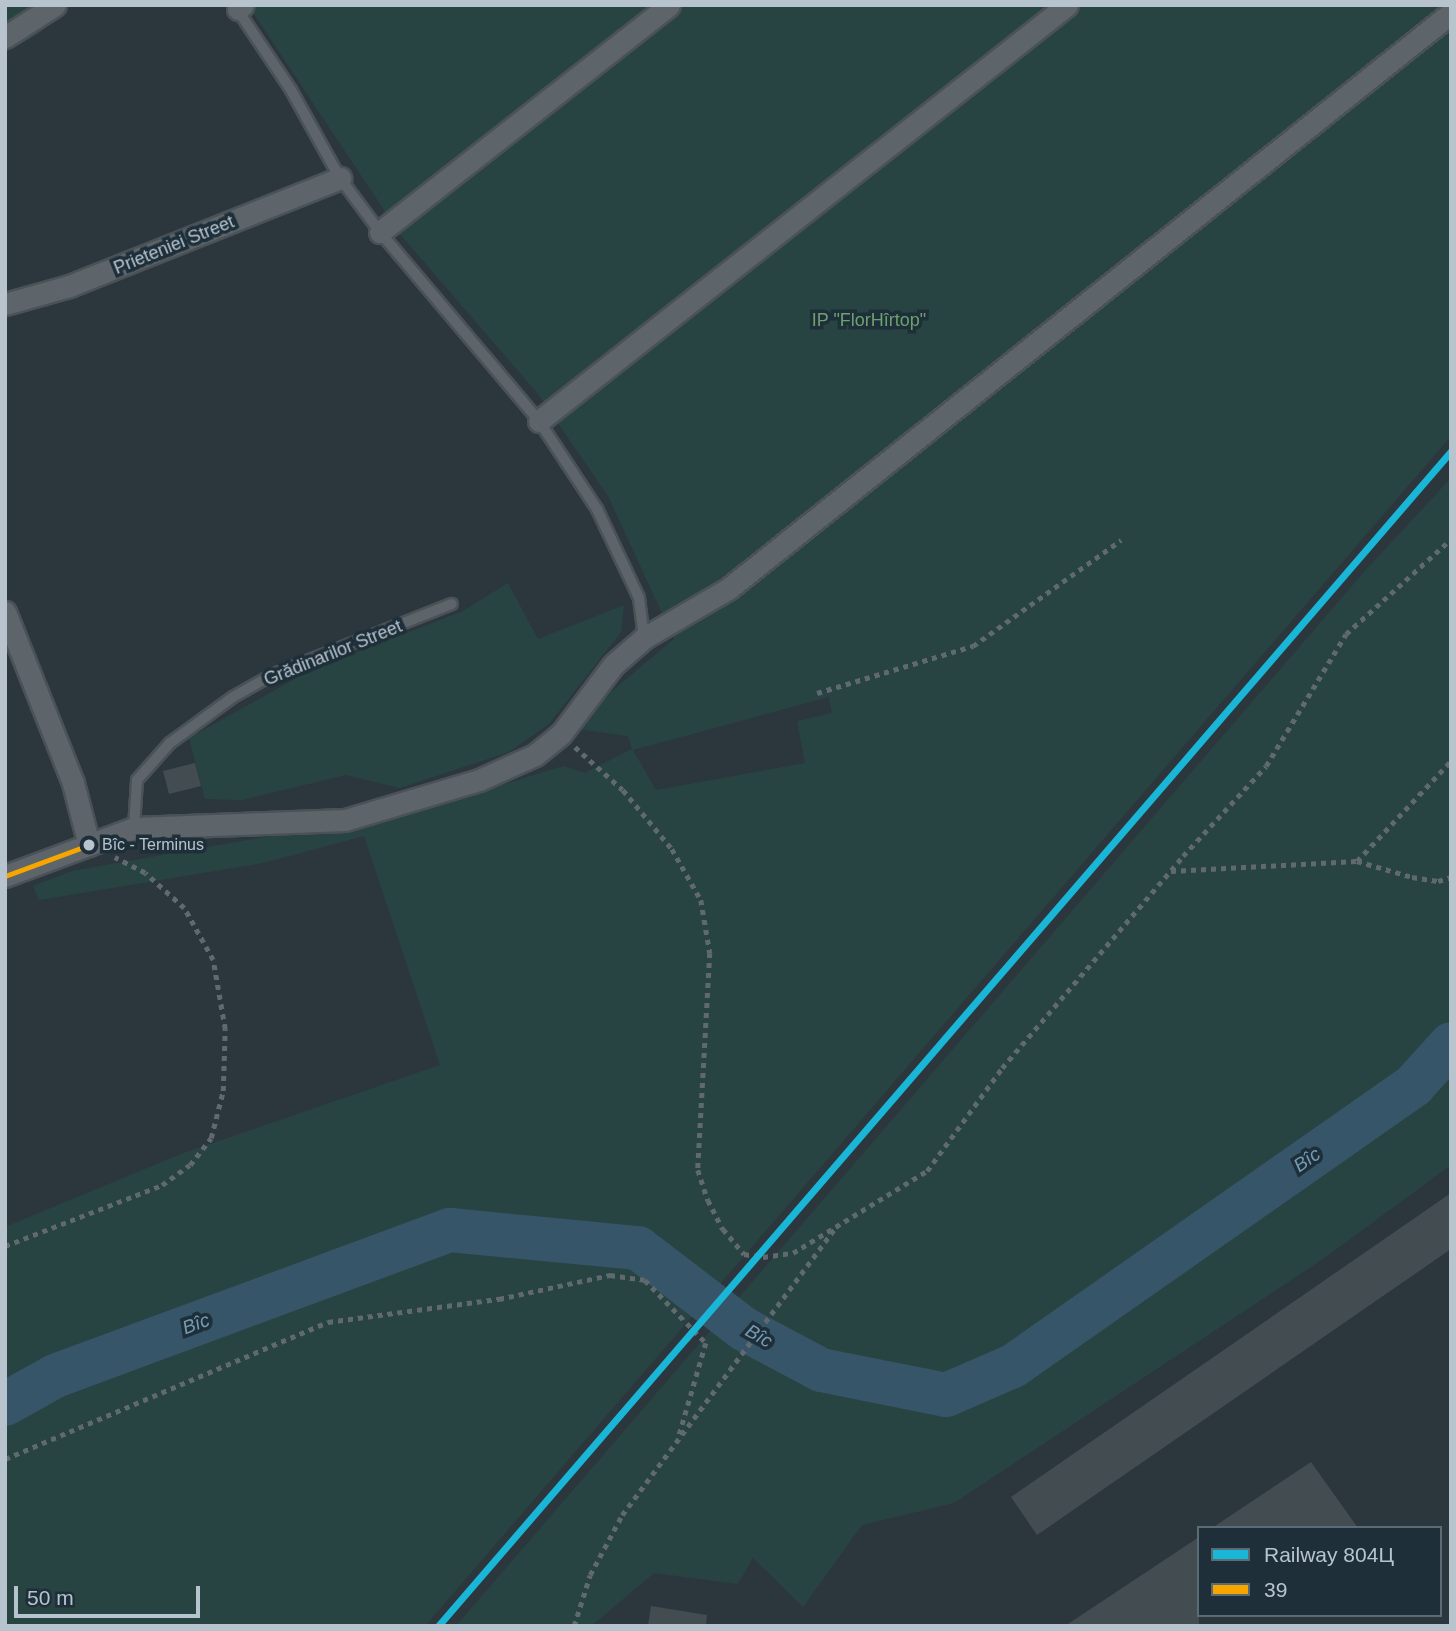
<!DOCTYPE html>
<html>
<head>
<meta charset="utf-8">
<style>
	body { margin:0 }
	#map { position:relative; width:1456px; height:1631px; overflow:hidden; background:#2c373d; font-family:Helvetica,sans-serif }
	div>[style] { position:absolute }
	.green>* { inset:0; background:#284442 }
	.river>* { height:44px; margin:-22px; padding:0 22px; transform-origin:22px; border-radius:22px; background:#365569 }
	.building>* { inset:0; background:#434c51 }
	.path>* { height:4.5px; margin-top:-2.25px; transform-origin:0; background:repeating-linear-gradient(90deg,#60696e 0 5px,transparent 0 10px) }
	.roads { filter:drop-shadow(2px 0 #4b5257) drop-shadow(-2px 0 #4b5257) drop-shadow(0 2px #4b5257) drop-shadow(0 -2px #4b5257) }
	.service>* { height:10px; margin:-5px; padding:0 5px; transform-origin:5px; border-radius:5px; background:#5d656a }
	.minor>* { height:21px; margin:-10.5px; padding:0 10.5px; transform-origin:10.5px; border-radius:10.5px; background:#5d656a }
	.bus-1>* { height:5px; margin:-2.5px; padding:0 2.5px; transform-origin:2.5px; border-radius:2.5px; background:#f7a600 }
	.rail-1>* { height:7px; margin:-3.5px; padding:0 3.5px; transform-origin:3.5px; border-radius:3.5px; background:#1ab6d8 }
	.dots>* { width:19px; height:19px; translate:-50% -50%; box-sizing:border-box; border:4px solid #1e2f3a; border-radius:50% }
	span { translate:-50% -50%; white-space:nowrap; text-align:center; line-height:1.15; -webkit-text-stroke:7px #1e2f3a; paint-order:stroke }
	.bus-label { font-size:16px; color:#b7c4ce }
	.left { translate:0 -50%; text-align:left }
	.street-label { font-size:18px; color:#b7c4ce }
	.park-label { font-size:18px; color:#6ca16e }
	.water-label { font-size:19px; color:#749bb3; font-style:italic }
	.frame { position:absolute; inset:0; border:7px solid #b7c4ce; pointer-events:none }
	.legend { position:absolute; left:1197px; top:1526px; width:245px; height:91px; box-sizing:border-box; background:#1e2f3a; border:2px solid #5b6b75; margin:0; padding:9px 12px; list-style:none; font-size:21px; color:#b7c4ce }
	.legend li { display:flex; align-items:center; gap:14px; height:35px }
	.legend b { width:35px; border:2px solid #5b6b75 }
	.scale { position:absolute; left:14px; top:1586px; width:186px; height:32px; box-sizing:border-box; border:4px solid #b7c4ce; border-top:0; padding-left:9px; font-size:21px; line-height:24px; white-space:nowrap; color:#b7c4ce; -webkit-text-stroke:5px #1e2f3a; paint-order:stroke }
</style>
</head>
<body>
<div id="map">
	<div class="green">
		<div style="clip-path:polygon(5px 5px,70px 5px,39px 26px,42px 32px,5px 52px)"></div>
		<div style="clip-path:polygon(evenodd,248px 5px,1451px 5px,1451px 436px,425px 1626px,5px 1626px,5px 1227px,181px 1154px,440px 1065px,364px 836px,263px 863px,39px 900px,33px 886px,72px 871px,423px 809px,563px 766px,585px 773px,632px 749px,628px 736px,577px 729px,613px 690px,674px 639px,608px 496px,538px 394px,400px 234px,248px 5px,829px 697px,832px 713px,797px 721px,805px 763px,656px 790px,633px 750px,829px 697px)"></div>
		<div style="clip-path:polygon(1451px 478px,1451px 1165px,1323px 1259px,954px 1503px,862px 1525px,803px 1607px,753px 1558px,738px 1584px,654px 1573px,591px 1626px,456px 1626px,1364px 572px)"></div>
		<div style="clip-path:polygon(508px 583px,538px 639px,624px 605px,621px 632px,549px 724px,509px 752px,400px 788px,346px 775px,242px 800px,205px 799px,189px 738px,313px 669px,461px 612px)"></div>
	</div>
	<div class="river">
		<div style="left:5px;top:1404px;width:57px;rotate:-29.2deg"></div>
		<div style="left:55px;top:1376px;width:421px;rotate:-20.3deg"></div>
		<div style="left:450px;top:1230px;width:189px;rotate:5.5deg"></div>
		<div style="left:638px;top:1248px;width:133px;rotate:37.4deg"></div>
		<div style="left:744px;top:1329px;width:87px;rotate:28deg"></div>
		<div style="left:821px;top:1370px;width:127px;rotate:11.3deg"></div>
		<div style="left:946px;top:1395px;width:73px;rotate:-23.4deg"></div>
		<div style="left:1013px;top:1366px;width:490px;rotate:-35deg"></div>
		<div style="left:1414px;top:1085px;width:55px;rotate:-47.9deg"></div>
	</div>
	<div class="building">
		<div style="clip-path:polygon(195px 763px,201px 786px,169px 794px,163px 771px)"></div>
		<div style="clip-path:polygon(1451px 1193px,1451px 1249px,1037px 1535px,1011px 1497px)"></div>
		<div style="clip-path:polygon(1311px 1462px,1358px 1528px,1212px 1528px)"></div>
		<div style="clip-path:polygon(1199px 1537px,1199px 1626px,1065px 1626px)"></div>
		<div style="clip-path:polygon(651px 1606px,707px 1615px,706px 1626px,648px 1626px)"></div>
	</div>
	<div class="path">
		<div style="left:817px;top:693px;width:163px;rotate:-16.8deg"></div>
		<div style="left:973px;top:646px;width:182px;rotate:-35.6deg"></div>
		<div style="left:575px;top:747px;width:64px;rotate:41.9deg"></div>
		<div style="left:623px;top:790px;width:77px;rotate:50.3deg"></div>
		<div style="left:672px;top:849px;width:59px;rotate:60.4deg"></div>
		<div style="left:701px;top:900px;width:54px;rotate:80.4deg"></div>
		<div style="left:710px;top:953px;width:217px;rotate:93.2deg"></div>
		<div style="left:698px;top:1170px;width:32px;rotate:72deg"></div>
		<div style="left:708px;top:1200px;width:33px;rotate:63deg"></div>
		<div style="left:723px;top:1229px;width:33px;rotate:50deg"></div>
		<div style="left:744px;top:1254px;width:19px;rotate:9deg"></div>
		<div style="left:763px;top:1257px;width:30px;rotate:-8deg"></div>
		<div style="left:793px;top:1253px;width:157px;rotate:-31.5deg"></div>
		<div style="left:927px;top:1171px;width:127px;rotate:-53.9deg"></div>
		<div style="left:1002px;top:1068px;width:279px;rotate:-49.5deg"></div>
		<div style="left:1183px;top:856px;width:122px;rotate:-47.3deg"></div>
		<div style="left:1266px;top:766px;width:154px;rotate:-58.8deg"></div>
		<div style="left:1346px;top:634px;width:142px;rotate:-42.1deg"></div>
		<div style="left:1357px;top:861px;width:137px;rotate:-46.8deg"></div>
		<div style="left:1171px;top:871px;width:186px;rotate:-3.1deg"></div>
		<div style="left:1357px;top:861px;width:57px;rotate:16.2deg"></div>
		<div style="left:1412px;top:877px;width:26px;rotate:9deg"></div>
		<div style="left:1438px;top:881px;width:14px;rotate:-17deg"></div>
		<div style="left:5px;top:1246px;width:168px;rotate:-21.2deg"></div>
		<div style="left:162px;top:1185px;width:34px;rotate:-36deg"></div>
		<div style="left:190px;top:1165px;width:34px;rotate:-52deg"></div>
		<div style="left:211px;top:1138px;width:49px;rotate:-75.7deg"></div>
		<div style="left:223px;top:1091px;width:62px;rotate:-88.2deg"></div>
		<div style="left:225px;top:1029px;width:70px;rotate:-99.9deg"></div>
		<div style="left:213px;top:960px;width:60px;rotate:-119.1deg"></div>
		<div style="left:184px;top:908px;width:52px;rotate:-138.1deg"></div>
		<div style="left:145px;top:873px;width:34px;rotate:-153deg"></div>
		<div style="left:5px;top:1459px;width:351px;rotate:-23deg"></div>
		<div style="left:328px;top:1322px;width:173px;rotate:-7.7deg"></div>
		<div style="left:499px;top:1299px;width:114px;rotate:-12.2deg"></div>
		<div style="left:610px;top:1275px;width:35px;rotate:8deg"></div>
		<div style="left:645px;top:1280px;width:88px;rotate:45.9deg"></div>
		<div style="left:706px;top:1343px;width:97px;rotate:106.2deg"></div>
		<div style="left:574px;top:1626px;width:53px;rotate:-72.6deg"></div>
		<div style="left:590px;top:1575px;width:68px;rotate:-61.9deg"></div>
		<div style="left:622px;top:1515px;width:357px;rotate:-53.4deg"></div>
	</div>
	<div class="roads">
		<div class="service">
			<div style="left:235px;top:6px;width:101px;rotate:56.3deg"></div>
			<div style="left:291px;top:90px;width:101px;rotate:60.9deg"></div>
			<div style="left:340px;top:178px;width:67px;rotate:53.5deg"></div>
			<div style="left:380px;top:232px;width:247px;rotate:49.9deg"></div>
			<div style="left:539px;top:421px;width:105px;rotate:56.6deg"></div>
			<div style="left:597px;top:509px;width:98px;rotate:64.7deg"></div>
			<div style="left:639px;top:598px;width:40px;rotate:82.9deg"></div>
			<div style="left:134px;top:828px;width:48px;rotate:-86.4deg"></div>
			<div style="left:137px;top:780px;width:50px;rotate:-48.3deg"></div>
			<div style="left:170px;top:743px;width:78px;rotate:-36.1deg"></div>
			<div style="left:233px;top:697px;width:47px;rotate:-29.3deg"></div>
			<div style="left:274px;top:674px;width:191px;rotate:-21.5deg"></div>
		</div>
		<div class="minor">
			<div style="left:238px;top:9px;width:6px;rotate:-39deg"></div>
			<div style="left:5px;top:37px;width:59px;rotate:-32.6deg"></div>
			<div style="left:380px;top:232px;width:367px;rotate:-38.1deg"></div>
			<div style="left:5px;top:304px;width:66px;rotate:-15.7deg"></div>
			<div style="left:69px;top:286px;width:292px;rotate:-21.7deg"></div>
			<div style="left:539px;top:421px;width:672px;rotate:-38.23deg"></div>
			<div style="left:5px;top:612px;width:184px;rotate:68.3deg"></div>
			<div style="left:73px;top:783px;width:64px;rotate:75.5deg"></div>
			<div style="left:5px;top:876px;width:138px;rotate:-20.4deg"></div>
			<div style="left:134px;top:828px;width:211px;rotate:-2.2deg"></div>
			<div style="left:345px;top:820px;width:140px;rotate:-16.6deg"></div>
			<div style="left:479px;top:780px;width:61px;rotate:-24.1deg"></div>
			<div style="left:535px;top:755px;width:33px;rotate:-39deg"></div>
			<div style="left:561px;top:734px;width:86px;rotate:-53deg"></div>
			<div style="left:613px;top:665px;width:41px;rotate:-41.1deg"></div>
			<div style="left:644px;top:638px;width:97px;rotate:-30.3deg"></div>
			<div style="left:728px;top:589px;width:924px;rotate:-38.54deg"></div>
		</div>
	</div>
	<div class="bus-1">
		<div style="left:5px;top:876px;width:90px;rotate:-20.3deg"></div>
	</div>
	<div class="rail-1">
		<div style="left:438px;top:1626px;width:1551px;rotate:-49.23deg"></div>
	</div>
	<div class="dots">
		<div style="left:89px;top:845px;background:#b7c4ce"></div>
	</div>
	<div class="bus-label">
		<span class="left" style="left:102px;top:845px">Bîc - Terminus</span>
	</div>
	<div class="street-label">
		<span style="left:174px;top:245px;rotate:-22deg">Prieteniei Street</span>
		<span style="left:333px;top:653px;rotate:-22deg">Grădinarilor Street</span>
	</div>
	<div class="park-label">
		<span style="left:869px;top:320px">IP "FlorHîrtop"</span>
	</div>
	<div class="water-label">
		<span style="left:1307px;top:1160px;rotate:-35deg">Bîc</span>
		<span style="left:196px;top:1324px;rotate:-20deg">Bîc</span>
		<span style="left:759px;top:1336px;rotate:30deg">Bîc</span>
	</div>
	<div class="frame"></div>
	<ul class="legend">
	<li><b style="height:9px;background:#1ab6d8"></b>Railway 804Ц</li>
	<li><b style="height:9px;background:#f7a600"></b>39</li>
	</ul>
	<div class="scale">50 m</div>
</div>
</body>
</html>
